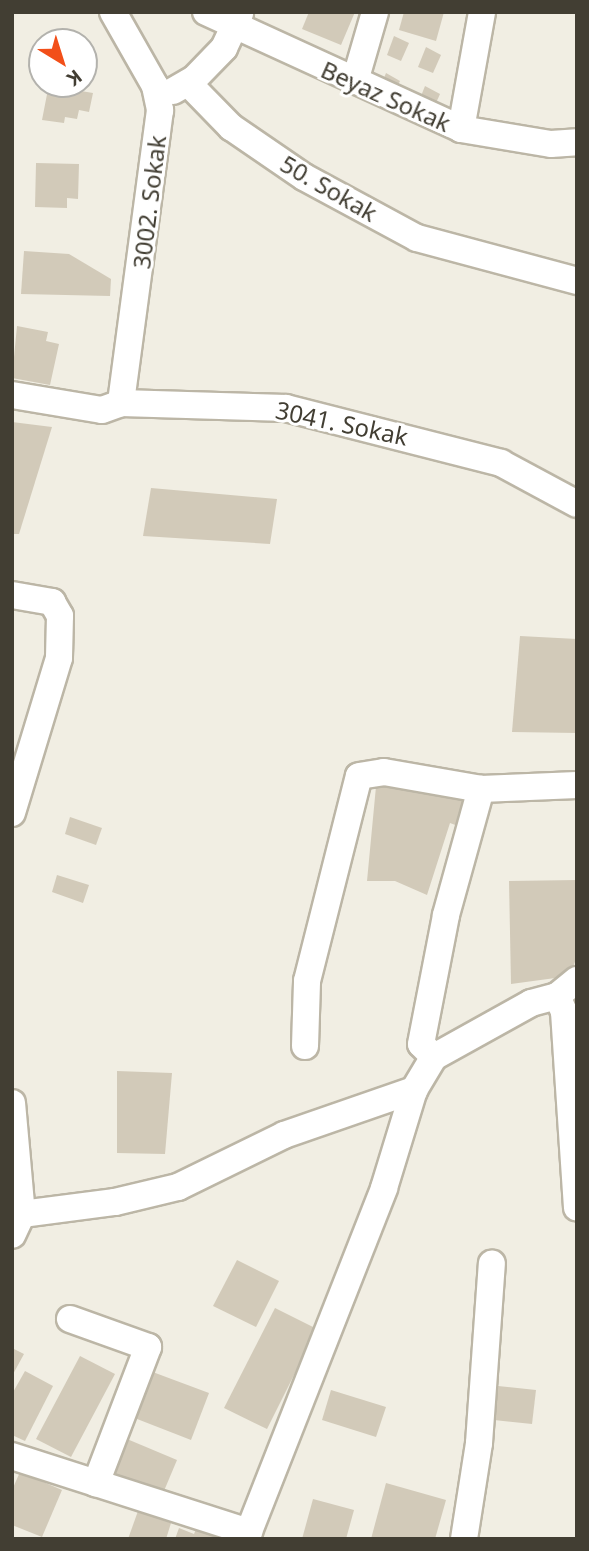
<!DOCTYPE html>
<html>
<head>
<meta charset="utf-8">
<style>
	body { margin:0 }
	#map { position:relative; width:589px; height:1551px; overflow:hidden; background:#f1eee3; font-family:"Noto Sans",sans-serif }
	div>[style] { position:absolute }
	.building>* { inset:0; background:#d2cab9 }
	.roads { filter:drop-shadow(2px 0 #bcb6a6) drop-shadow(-2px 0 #bcb6a6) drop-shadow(0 2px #bcb6a6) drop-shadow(0 -2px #bcb6a6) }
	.minor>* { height:26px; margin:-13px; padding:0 13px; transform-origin:13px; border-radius:13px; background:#fff }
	span { translate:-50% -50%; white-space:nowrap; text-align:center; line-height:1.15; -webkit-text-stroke:6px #fff; paint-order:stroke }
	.street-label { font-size:24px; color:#423e33 }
	.frame { position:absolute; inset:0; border:14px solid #423e33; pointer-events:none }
	.north { position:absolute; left:28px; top:28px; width:70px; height:70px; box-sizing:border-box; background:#fff; border:2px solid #b3b2ad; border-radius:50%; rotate:142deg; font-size:19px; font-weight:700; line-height:28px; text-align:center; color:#423e33 }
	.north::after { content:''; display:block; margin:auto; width:24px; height:32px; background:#f24f19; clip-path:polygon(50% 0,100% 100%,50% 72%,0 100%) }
</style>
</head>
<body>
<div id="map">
	<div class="building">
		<div style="clip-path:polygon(309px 12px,355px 12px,341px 45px,302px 29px)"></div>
		<div style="clip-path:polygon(404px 12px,444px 12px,436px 41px,399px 30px)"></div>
		<div style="clip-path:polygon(394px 36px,409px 43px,401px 61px,387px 55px)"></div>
		<div style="clip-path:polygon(426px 47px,441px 55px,433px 73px,418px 67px)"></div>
		<div style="clip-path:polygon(386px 73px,400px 81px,392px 98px,378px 93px)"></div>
		<div style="clip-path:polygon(49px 84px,82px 84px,81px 91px,93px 93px,89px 112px,79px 110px,77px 119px,65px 117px,64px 123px,42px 120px)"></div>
		<div style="clip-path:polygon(425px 86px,440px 94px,432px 112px,417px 106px)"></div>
		<div style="clip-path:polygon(36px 163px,79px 164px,78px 199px,67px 198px,67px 208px,35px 207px)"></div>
		<div style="clip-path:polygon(24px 251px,69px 254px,111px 279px,110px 296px,21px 294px)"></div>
		<div style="clip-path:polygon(17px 326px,48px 332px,46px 341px,59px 344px,50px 385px,12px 378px)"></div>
		<div style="clip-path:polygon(12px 422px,52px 427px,19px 534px,12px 534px)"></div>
		<div style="clip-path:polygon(151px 488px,277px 499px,270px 544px,143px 536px)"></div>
		<div style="clip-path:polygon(520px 636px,577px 639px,577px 733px,512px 732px)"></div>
		<div style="clip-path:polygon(377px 776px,465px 801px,458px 826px,450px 823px,427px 895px,395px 881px,367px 881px)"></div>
		<div style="clip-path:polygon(70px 817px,102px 828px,96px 845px,65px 834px)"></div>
		<div style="clip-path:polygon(57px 875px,89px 885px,83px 903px,52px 892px)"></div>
		<div style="clip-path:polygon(577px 880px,577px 956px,570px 976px,511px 984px,509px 881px)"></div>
		<div style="clip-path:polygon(117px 1071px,172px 1073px,165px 1154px,117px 1153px)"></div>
		<div style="clip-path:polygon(237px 1260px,279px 1281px,256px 1327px,213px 1306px)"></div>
		<div style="clip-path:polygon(275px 1308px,317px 1329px,267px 1429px,224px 1408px)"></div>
		<div style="clip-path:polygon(12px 1348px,24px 1354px,12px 1376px)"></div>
		<div style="clip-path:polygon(80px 1356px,115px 1374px,71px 1457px,36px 1439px)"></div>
		<div style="clip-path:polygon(25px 1371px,53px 1386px,25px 1441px,12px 1435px,12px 1394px)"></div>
		<div style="clip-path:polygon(150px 1371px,209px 1393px,191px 1440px,132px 1417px)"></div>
		<div style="clip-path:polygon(498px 1386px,536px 1390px,532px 1424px,494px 1420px)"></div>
		<div style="clip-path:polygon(331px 1390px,386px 1407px,376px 1437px,322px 1420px)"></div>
		<div style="clip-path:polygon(127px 1439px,177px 1460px,161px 1498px,111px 1477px)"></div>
		<div style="clip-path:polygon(20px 1472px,62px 1490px,42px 1537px,12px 1525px,12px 1490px)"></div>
		<div style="clip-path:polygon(386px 1483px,446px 1500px,435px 1539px,371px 1539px)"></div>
		<div style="clip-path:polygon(313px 1499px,354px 1510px,346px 1539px,302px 1539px)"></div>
		<div style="clip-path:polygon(138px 1511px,171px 1523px,166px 1539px,128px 1539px)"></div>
		<div style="clip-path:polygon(198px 1524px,226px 1534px,224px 1539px,175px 1539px,179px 1528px,194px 1534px)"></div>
	</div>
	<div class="roads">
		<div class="minor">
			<div style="left:113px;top:12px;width:85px;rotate:60.4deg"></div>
			<div style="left:155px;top:86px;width:25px;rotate:78deg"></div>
			<div style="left:160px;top:110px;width:296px;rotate:97.6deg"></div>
			<div style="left:206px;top:12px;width:281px;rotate:24.6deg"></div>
			<div style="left:461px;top:129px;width:91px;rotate:9.5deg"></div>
			<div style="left:551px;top:144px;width:26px;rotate:-4deg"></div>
			<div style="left:355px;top:81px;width:72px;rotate:-73.8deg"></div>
			<div style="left:188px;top:83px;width:62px;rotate:45.7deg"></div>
			<div style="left:231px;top:127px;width:88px;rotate:34.4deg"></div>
			<div style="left:304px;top:177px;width:128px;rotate:28.4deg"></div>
			<div style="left:417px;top:238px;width:166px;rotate:15deg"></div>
			<div style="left:173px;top:91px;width:24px;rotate:-30deg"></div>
			<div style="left:194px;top:79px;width:43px;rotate:-45.9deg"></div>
			<div style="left:224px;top:48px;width:38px;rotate:-65deg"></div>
			<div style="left:461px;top:129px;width:119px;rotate:-79.8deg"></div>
			<div style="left:12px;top:395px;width:91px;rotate:9.5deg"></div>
			<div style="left:102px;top:410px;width:20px;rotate:-20deg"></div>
			<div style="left:121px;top:403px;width:165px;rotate:1.7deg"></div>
			<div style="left:286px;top:408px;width:222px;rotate:14.3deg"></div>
			<div style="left:501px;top:463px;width:86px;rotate:28.3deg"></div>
			<div style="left:12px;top:595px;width:41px;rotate:9.9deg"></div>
			<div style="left:52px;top:602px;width:16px;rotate:60deg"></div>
			<div style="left:60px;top:616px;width:42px;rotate:91.4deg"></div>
			<div style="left:59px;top:658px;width:162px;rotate:106.9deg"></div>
			<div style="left:557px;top:996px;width:17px;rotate:66deg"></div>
			<div style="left:564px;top:1012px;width:196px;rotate:86.2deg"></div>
			<div style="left:305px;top:1046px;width:65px;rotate:-88.2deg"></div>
			<div style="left:307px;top:981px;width:211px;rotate:-75.8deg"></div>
			<div style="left:359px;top:776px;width:25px;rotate:-9deg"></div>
			<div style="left:384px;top:772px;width:98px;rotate:9.9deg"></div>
			<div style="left:481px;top:789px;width:96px;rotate:-2.4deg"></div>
			<div style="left:434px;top:1057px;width:111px;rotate:-29.1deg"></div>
			<div style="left:531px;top:1003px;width:27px;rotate:-15deg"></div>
			<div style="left:557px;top:996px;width:26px;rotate:-39deg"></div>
			<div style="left:12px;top:1103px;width:111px;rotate:84.9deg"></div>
			<div style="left:22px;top:1214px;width:23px;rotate:115deg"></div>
			<div style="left:22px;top:1214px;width:94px;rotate:-7.4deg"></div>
			<div style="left:115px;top:1202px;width:65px;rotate:-13.4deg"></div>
			<div style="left:178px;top:1187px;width:118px;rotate:-26.1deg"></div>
			<div style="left:284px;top:1135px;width:138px;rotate:-19.1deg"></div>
			<div style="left:70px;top:1319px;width:83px;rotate:19.7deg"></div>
			<div style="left:148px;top:1347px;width:146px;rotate:110.9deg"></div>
			<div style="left:12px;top:1456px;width:249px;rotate:17.8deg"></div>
			<div style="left:246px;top:1539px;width:377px;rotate:-68.5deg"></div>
			<div style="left:384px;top:1188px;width:102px;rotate:-73deg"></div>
			<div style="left:414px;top:1090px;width:39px;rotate:-59deg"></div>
			<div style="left:434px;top:1057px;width:18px;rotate:-135deg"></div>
			<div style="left:421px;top:1044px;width:131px;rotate:-79deg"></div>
			<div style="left:446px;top:915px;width:131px;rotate:-74.5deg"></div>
			<div style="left:464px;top:1539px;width:97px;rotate:-81.1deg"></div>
			<div style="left:479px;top:1443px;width:180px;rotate:-85.9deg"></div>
		</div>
	</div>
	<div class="street-label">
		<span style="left:386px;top:96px;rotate:24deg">Beyaz Sokak</span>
		<span style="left:329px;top:188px;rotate:30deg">50. Sokak</span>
		<span style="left:149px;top:202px;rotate:-83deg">3002. Sokak</span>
		<span style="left:342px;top:423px;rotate:12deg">3041. Sokak</span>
	</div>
	<div class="frame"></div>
	<div class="north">K</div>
</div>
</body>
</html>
